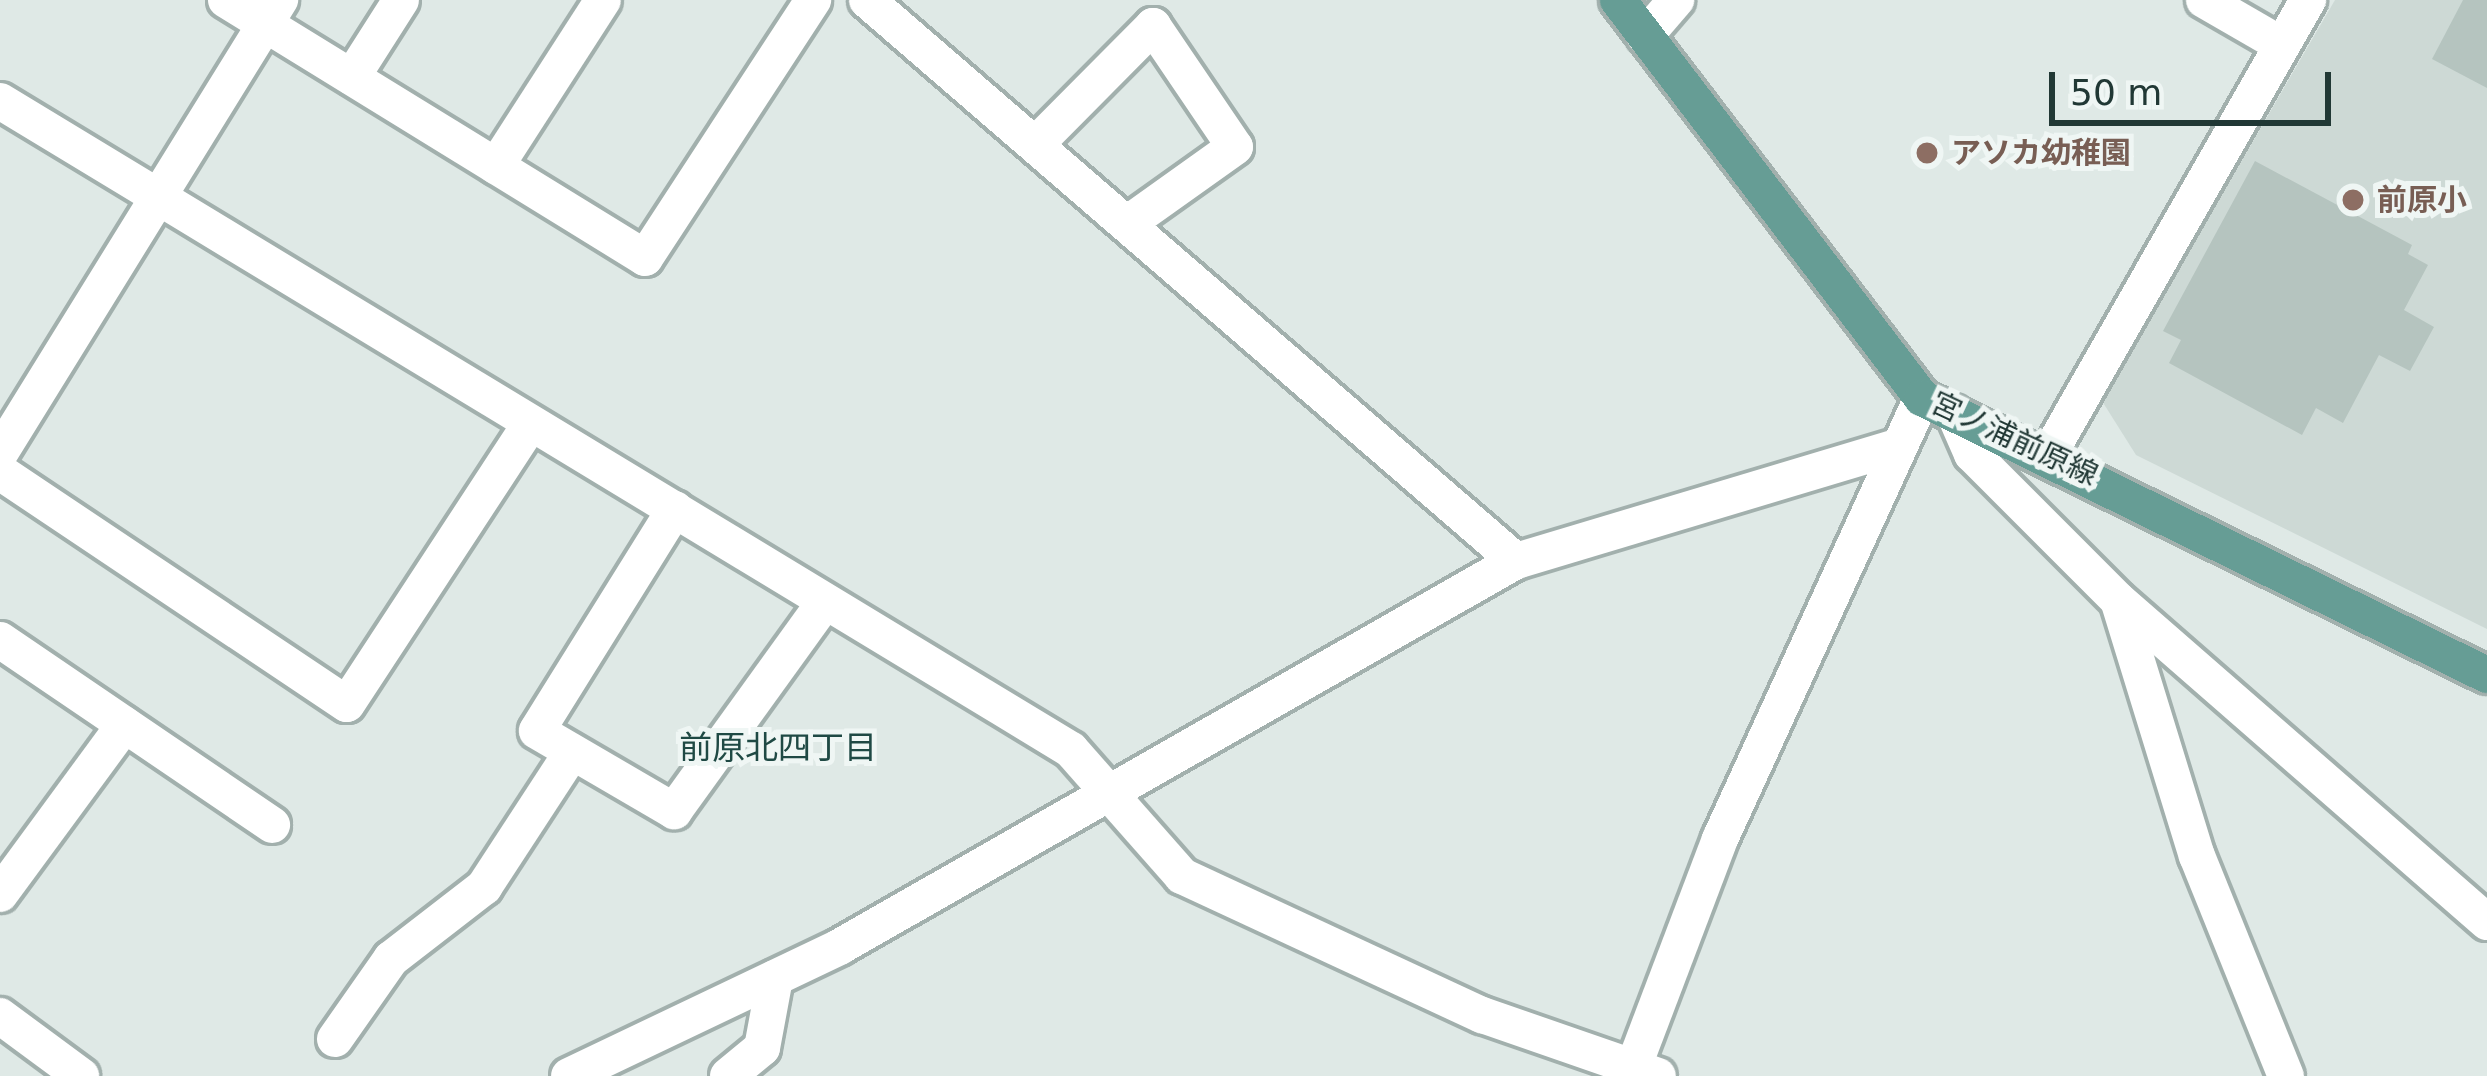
<!DOCTYPE html>
<html>
<head>
<meta charset="utf-8">
<style>
	body { margin:0 }
	#map { position:relative; width:2487px; height:1076px; overflow:hidden; background:#dfe9e6; font-family:"DejaVu Sans","Noto Sans JP",sans-serif }
	div>[style] { position:absolute }
	.built>* { inset:0; background:#cdd9d5 }
	.building>* { inset:0; background:#b5c4bf }
	.roads { filter:drop-shadow(3px 0 #a2b0ad) drop-shadow(-3px 0 #a2b0ad) drop-shadow(0 3px #a2b0ad) drop-shadow(0 -3px #a2b0ad) }
	.minor>* { height:36px; margin:-18px; padding:0 18px; transform-origin:18px; border-radius:18px; background:#fff }
	.major>* { height:36px; margin:-18px; padding:0 18px; transform-origin:18px; border-radius:18px; background:#669d95 }
	.dots>* { width:33px; height:33px; translate:-50% -50%; box-sizing:border-box; border:6px solid #eff6f4; border-radius:50% }
	span { translate:-50% -50%; white-space:nowrap; text-align:center; line-height:1.15; -webkit-text-stroke:10px #eff6f4; paint-order:stroke }
	.education-label { font-size:30px; color:#785e54; font-weight:700 }
	.left { translate:0 -50%; text-align:left }
	.street-label { font-size:30px; color:#213835 }
	.neighbourhood-label { font-size:33px; color:#1f4944 }
	.scale { position:absolute; left:2049px; top:72px; width:282px; height:54px; box-sizing:border-box; border:6px solid #213835; border-top:0; padding-left:15px; font-size:36px; line-height:42px; white-space:nowrap; color:#213835; -webkit-text-stroke:9px #eff6f4; paint-order:stroke }
</style>
</head>
<body>
<div id="map">
	<div class="built">
		<div style="clip-path:polygon(2335px 0,2487px 0,2487px 629px,2136px 455px,2102px 401px)"></div>
	</div>
	<div class="building">
		<div style="clip-path:polygon(2463px 0,2487px 0,2487px 88px,2432px 59px)"></div>
		<div style="clip-path:polygon(2255px 161px,2412px 245px,2408px 254px,2428px 265px,2404px 310px,2434px 327px,2410px 371px,2379px 355px,2343px 423px,2316px 408px,2302px 435px,2169px 363px,2181px 340px,2163px 331px)"></div>
	</div>
	<div class="roads">
		<div class="minor">
			<div style="left:226px;top:0;width:492px;rotate:31.6deg"></div>
			<div style="left:645px;top:258px;width:308px;rotate:-56.9deg"></div>
			<div style="left:867px;top:0;width:858px;rotate:40.84deg"></div>
			<div style="left:2204px;top:0;width:90px;rotate:30deg"></div>
			<div style="left:1645px;top:36px;width:48px;rotate:-49.3deg"></div>
			<div style="left:352px;top:77px;width:91px;rotate:-57.5deg"></div>
			<div style="left:0;top:101px;width:1252px;rotate:31.21deg"></div>
			<div style="left:1071px;top:750px;width:168px;rotate:48.6deg"></div>
			<div style="left:1182px;top:876px;width:331px;rotate:24.9deg"></div>
			<div style="left:1482px;top:1015px;width:186px;rotate:19.1deg"></div>
			<div style="left:1037px;top:143px;width:165px;rotate:-45.2deg"></div>
			<div style="left:1153px;top:26px;width:146px;rotate:55.9deg"></div>
			<div style="left:1235px;top:147px;width:129px;rotate:144.5deg"></div>
			<div style="left:496px;top:166px;width:197px;rotate:-57.2deg"></div>
			<div style="left:1954px;top:413px;width:45px;rotate:66.3deg"></div>
			<div style="left:1972px;top:454px;width:206px;rotate:45deg"></div>
			<div style="left:2118px;top:600px;width:490px;rotate:41.1deg"></div>
			<div style="left:0;top:453px;width:533px;rotate:-58.28deg"></div>
			<div style="left:2049px;top:454px;width:523px;rotate:-60.3deg"></div>
			<div style="left:0;top:472px;width:417px;rotate:33.8deg"></div>
			<div style="left:347px;top:704px;width:332px;rotate:-56.8deg"></div>
			<div style="left:675px;top:509px;width:261px;rotate:121.9deg"></div>
			<div style="left:537px;top:731px;width:159px;rotate:30.3deg"></div>
			<div style="left:674px;top:811px;width:258px;rotate:-54.2deg"></div>
			<div style="left:2119px;top:603px;width:265px;rotate:72.9deg"></div>
			<div style="left:2197px;top:856px;width:237px;rotate:68deg"></div>
			<div style="left:0;top:640px;width:329px;rotate:34.2deg"></div>
			<div style="left:0;top:894px;width:210px;rotate:-53.7deg"></div>
			<div style="left:0;top:1016px;width:101px;rotate:36.5deg"></div>
			<div style="left:335px;top:1039px;width:98px;rotate:-55deg"></div>
			<div style="left:391px;top:959px;width:118px;rotate:-37.7deg"></div>
			<div style="left:484px;top:887px;width:161px;rotate:-56.9deg"></div>
			<div style="left:569px;top:1076px;width:301px;rotate:-25.5deg"></div>
			<div style="left:841px;top:946px;width:777px;rotate:-29.7deg"></div>
			<div style="left:1516px;top:561px;width:400px;rotate:-16.7deg"></div>
			<div style="left:728px;top:1076px;width:44px;rotate:-39.5deg"></div>
			<div style="left:762px;top:1048px;width:71px;rotate:-79.5deg"></div>
			<div style="left:1630px;top:1076px;width:254px;rotate:-69.2deg"></div>
			<div style="left:1720px;top:839px;width:485px;rotate:-65.4deg"></div>
		</div>
		<div class="major">
			<div style="left:1618px;top:0;width:501px;rotate:52.63deg"></div>
			<div style="left:1922px;top:398px;width:629px;rotate:26.12deg"></div>
		</div>
	</div>
	<div class="dots">
		<div style="left:1927px;top:153px;background:#8d6e63"></div>
		<div style="left:2353px;top:200px;background:#8d6e63"></div>
	</div>
	<div class="education-label">
		<span class="left" style="left:1951px;top:153px">アソカ幼稚園</span>
		<span class="left" style="left:2377px;top:200px">前原小</span>
	</div>
	<div class="street-label">
		<span style="left:2014px;top:439px;rotate:25deg">宮ノ浦前原線</span>
	</div>
	<div class="neighbourhood-label">
		<span style="left:778px;top:748px">前原北四丁目</span>
	</div>
	<div class="scale">50 m</div>
</div>
</body>
</html>
